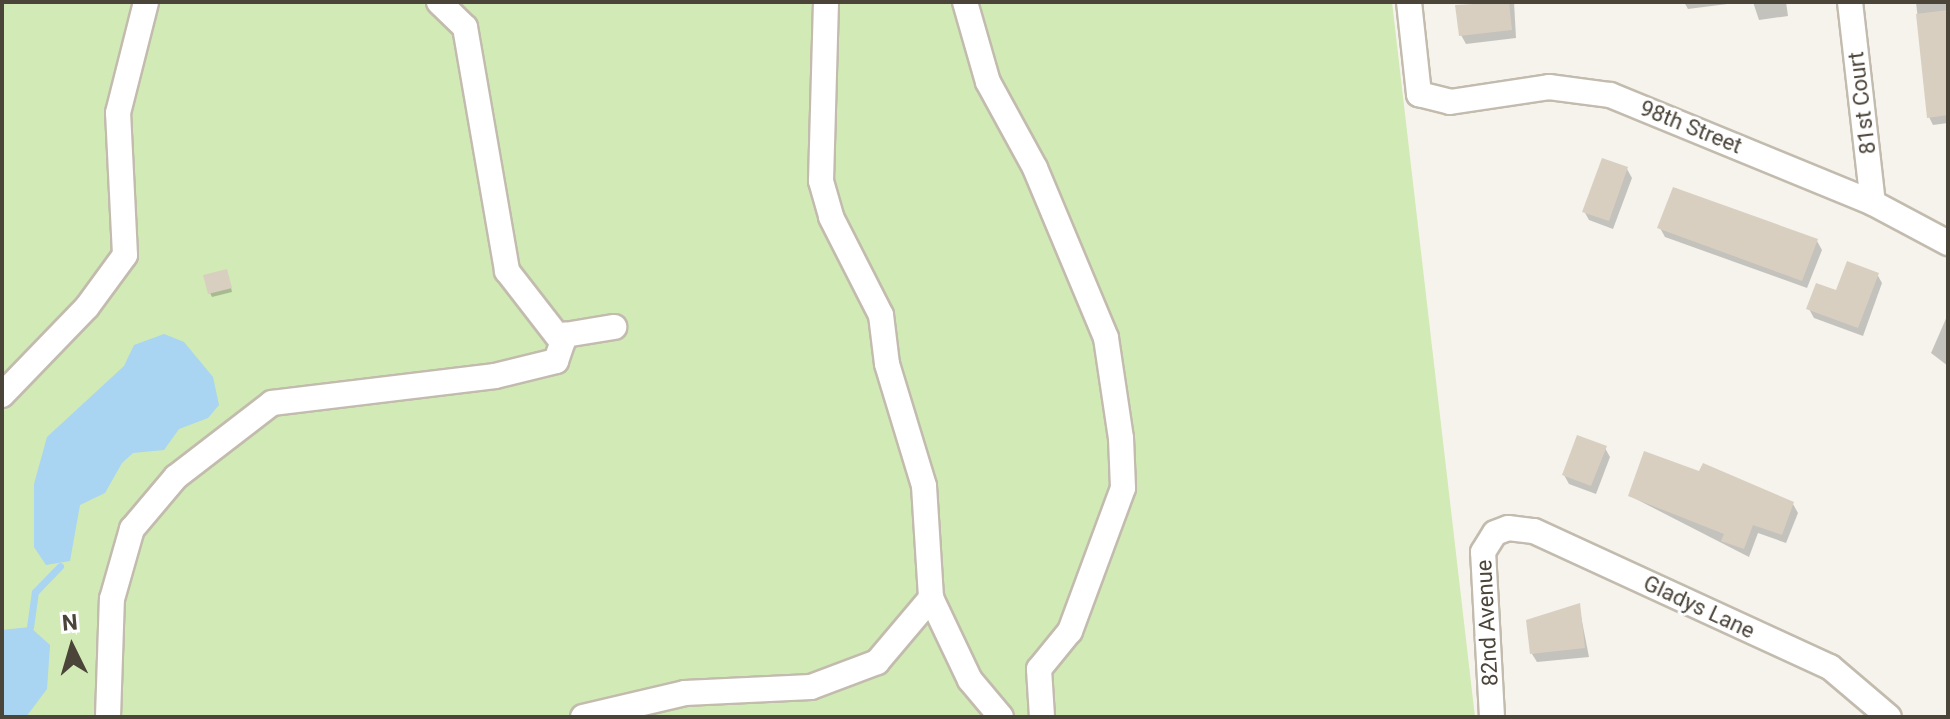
<!DOCTYPE html>
<html>
<head>
<meta charset="utf-8">
<style>
	body { margin:0 }
	#map { position:relative; width:1950px; height:719px; overflow:hidden; background:#f6f3ec; font-family:Roboto,sans-serif }
	div>[style] { position:absolute }
	.green>* { inset:0; background:#d2eab5 }
	.water>* { inset:0; background:#a9d4f2 }
	.shadow>* { inset:0; background:#0003 }
	.stream>* { height:7px; margin:-3.5px; padding:0 3.5px; transform-origin:3.5px; border-radius:3.5px; background:#a9d4f2 }
	.building>* { inset:0; background:#d8cfc1 }
	.roads { filter:drop-shadow(2px 0 #c2bbae) drop-shadow(-2px 0 #c2bbae) drop-shadow(0 2px #c2bbae) drop-shadow(0 -2px #c2bbae) }
	.minor>* { height:24px; margin:-12px; padding:0 12px; transform-origin:12px; border-radius:12px; background:#fff }
	span { translate:-50% -50%; white-space:nowrap; text-align:center; line-height:1.15; -webkit-text-stroke:6px #fff; paint-order:stroke }
	.street-label { font-size:22px; color:#4b4439 }
	.frame { position:absolute; inset:0; border:4px solid #4b4439; pointer-events:none }
	.north { position:absolute; left:32px; top:607px; width:80px; height:80px; -webkit-text-stroke:6px #fff; paint-order:stroke; rotate:355deg; font-size:22px; font-weight:700; line-height:32px; text-align:center; color:#4b4439 }
	.north::after { content:''; display:block; margin:auto; width:28px; height:36px; background:#4b4439; clip-path:polygon(50% 0,100% 100%,50% 72%,0 100%) }
</style>
</head>
<body>
<div id="map">
	<div class="green">
		<div style="clip-path:polygon(2px 2px,1392px 2px,1475px 717px,2px 717px)"></div>
	</div>
	<div class="water">
		<div style="clip-path:polygon(164px 334px,184px 342px,213px 377px,219px 405px,208px 418px,179px 429px,164px 450px,133px 453px,122px 463px,105px 493px,80px 505px,70px 561px,46px 565px,34px 547px,34px 484px,47px 437px,124px 366px,134px 345px)"></div>
		<div style="clip-path:polygon(30px 627px,50px 645px,47px 689px,26px 717px,2px 717px,2px 630px)"></div>
	</div>
	<div class="shadow">
		<div style="clip-path:polygon(1514px 2px,1516px 38px,1466px 44px,1461px 35px,1488px 2px)"></div>
		<div style="clip-path:polygon(1684px 2px,1743px 2px,1688px 9px)"></div>
		<div style="clip-path:polygon(1753px 2px,1786px 2px,1788px 16px,1759px 20px)"></div>
		<div style="clip-path:polygon(1916px 2px,1948px 2px,1948px 123px,1933px 125px,1929px 117px)"></div>
		<div style="clip-path:polygon(1627px 169px,1632px 178px,1613px 229px,1589px 220px,1584px 211px)"></div>
		<div style="clip-path:polygon(1660px 228px,1817px 241px,1822px 250px,1807px 288px,1665px 237px)"></div>
		<div style="clip-path:polygon(1877px 274px,1882px 283px,1863px 336px,1814px 318px,1809px 309px)"></div>
		<div style="clip-path:polygon(228px 275px,232px 292px,212px 297px,210px 293px)"></div>
		<div style="clip-path:polygon(1948px 314px,1948px 366px,1931px 353px)"></div>
		<div style="clip-path:polygon(1605px 448px,1610px 457px,1596px 494px,1569px 484px,1564px 475px)"></div>
		<div style="clip-path:polygon(1630px 496px,1793px 504px,1798px 513px,1786px 543px,1758px 533px,1749px 557px)"></div>
		<div style="clip-path:polygon(1579px 606px,1589px 657px,1537px 662px,1532px 654px)"></div>
	</div>
	<div class="stream">
		<div style="left:30px;top:627px;width:35px;rotate:-82deg"></div>
		<div style="left:35px;top:592px;width:36px;rotate:-46deg"></div>
	</div>
	<div class="building">
		<div style="clip-path:polygon(1509px 2px,1512px 30px,1459px 36px,1455px 5px)"></div>
		<div style="clip-path:polygon(1948px 10px,1948px 115px,1927px 118px,1916px 14px)"></div>
		<div style="clip-path:polygon(1602px 158px,1628px 167px,1609px 221px,1582px 212px)"></div>
		<div style="clip-path:polygon(1673px 187px,1818px 239px,1802px 281px,1657px 228px)"></div>
		<div style="clip-path:polygon(1847px 261px,1879px 273px,1858px 328px,1806px 309px,1816px 283px,1836px 290px)"></div>
		<div style="clip-path:polygon(227px 269px,232px 288px,208px 294px,203px 275px)"></div>
		<div style="clip-path:polygon(1577px 435px,1607px 446px,1591px 486px,1562px 475px)"></div>
		<div style="clip-path:polygon(1644px 451px,1699px 471px,1703px 463px,1794px 502px,1782px 535px,1753px 525px,1744px 549px,1721px 541px,1724px 534px,1628px 496px)"></div>
		<div style="clip-path:polygon(1580px 603px,1585px 648px,1530px 654px,1526px 620px)"></div>
	</div>
	<div class="roads">
		<div class="minor">
			<div style="left:439px;top:2px;width:36px;rotate:44deg"></div>
			<div style="left:465px;top:27px;width:248px;rotate:80.2deg"></div>
			<div style="left:507px;top:271px;width:90px;rotate:52.2deg"></div>
			<div style="left:826px;top:2px;width:179px;rotate:91.6deg"></div>
			<div style="left:821px;top:181px;width:37px;rotate:74deg"></div>
			<div style="left:831px;top:217px;width:110px;rotate:63deg"></div>
			<div style="left:881px;top:315px;width:49px;rotate:83deg"></div>
			<div style="left:887px;top:364px;width:127px;rotate:73.1deg"></div>
			<div style="left:924px;top:486px;width:112px;rotate:86.4deg"></div>
			<div style="left:931px;top:598px;width:91px;rotate:64.6deg"></div>
			<div style="left:970px;top:680px;width:48px;rotate:50deg"></div>
			<div style="left:965px;top:2px;width:83px;rotate:74deg"></div>
			<div style="left:988px;top:82px;width:98px;rotate:61.3deg"></div>
			<div style="left:1035px;top:168px;width:184px;rotate:67.3deg"></div>
			<div style="left:1106px;top:338px;width:101px;rotate:81.5deg"></div>
			<div style="left:1121px;top:438px;width:50px;rotate:87.7deg"></div>
			<div style="left:1123px;top:488px;width:153px;rotate:110.3deg"></div>
			<div style="left:1070px;top:631px;width:49px;rotate:129.2deg"></div>
			<div style="left:1039px;top:669px;width:48px;rotate:86.4deg"></div>
			<div style="left:1409px;top:2px;width:93px;rotate:83.8deg"></div>
			<div style="left:1419px;top:94px;width:32px;rotate:14deg"></div>
			<div style="left:1450px;top:102px;width:100px;rotate:-8.6deg"></div>
			<div style="left:1549px;top:87px;width:62px;rotate:7.5deg"></div>
			<div style="left:1610px;top:95px;width:284px;rotate:22.3deg"></div>
			<div style="left:1873px;top:203px;width:85px;rotate:28.1deg"></div>
			<div style="left:1850px;top:2px;width:202px;rotate:83.5deg"></div>
			<div style="left:2px;top:395px;width:122px;rotate:-46deg"></div>
			<div style="left:87px;top:307px;width:64px;rotate:-53.8deg"></div>
			<div style="left:125px;top:255px;width:142px;rotate:-92.8deg"></div>
			<div style="left:118px;top:113px;width:114px;rotate:-75.8deg"></div>
			<div style="left:108px;top:717px;width:118px;rotate:-88.1deg"></div>
			<div style="left:112px;top:599px;width:73px;rotate:-74.1deg"></div>
			<div style="left:132px;top:529px;width:68px;rotate:-49.8deg"></div>
			<div style="left:176px;top:477px;width:121px;rotate:-37.6deg"></div>
			<div style="left:272px;top:403px;width:225px;rotate:-6.9deg"></div>
			<div style="left:495px;top:376px;width:63px;rotate:-13.8deg"></div>
			<div style="left:556px;top:361px;width:28px;rotate:-71deg"></div>
			<div style="left:565px;top:335px;width:50px;rotate:-9.3deg"></div>
			<div style="left:583px;top:717px;width:105px;rotate:-13.2deg"></div>
			<div style="left:685px;top:693px;width:126px;rotate:-2.7deg"></div>
			<div style="left:811px;top:687px;width:71px;rotate:-20.7deg"></div>
			<div style="left:877px;top:662px;width:84px;rotate:-49.8deg"></div>
			<div style="left:1492px;top:717px;width:165px;rotate:-93.1deg"></div>
			<div style="left:1483px;top:552px;width:22px;rotate:-58deg"></div>
			<div style="left:1495px;top:533px;width:14px;rotate:-21deg"></div>
			<div style="left:1508px;top:528px;width:26px;rotate:7deg"></div>
			<div style="left:1534px;top:531px;width:326px;rotate:24.7deg"></div>
			<div style="left:1830px;top:667px;width:77px;rotate:40.3deg"></div>
		</div>
	</div>
	<div class="street-label">
		<span style="left:1862px;top:103px;rotate:-97deg">81st Court</span>
		<span style="left:1691px;top:127px;rotate:22deg">98th Street</span>
		<span style="left:1699px;top:607px;rotate:25deg">Gladys Lane</span>
		<span style="left:1487px;top:623px;rotate:-93deg">82nd Avenue</span>
	</div>
	<div class="frame"></div>
	<div class="north">N</div>
</div>
</body>
</html>
